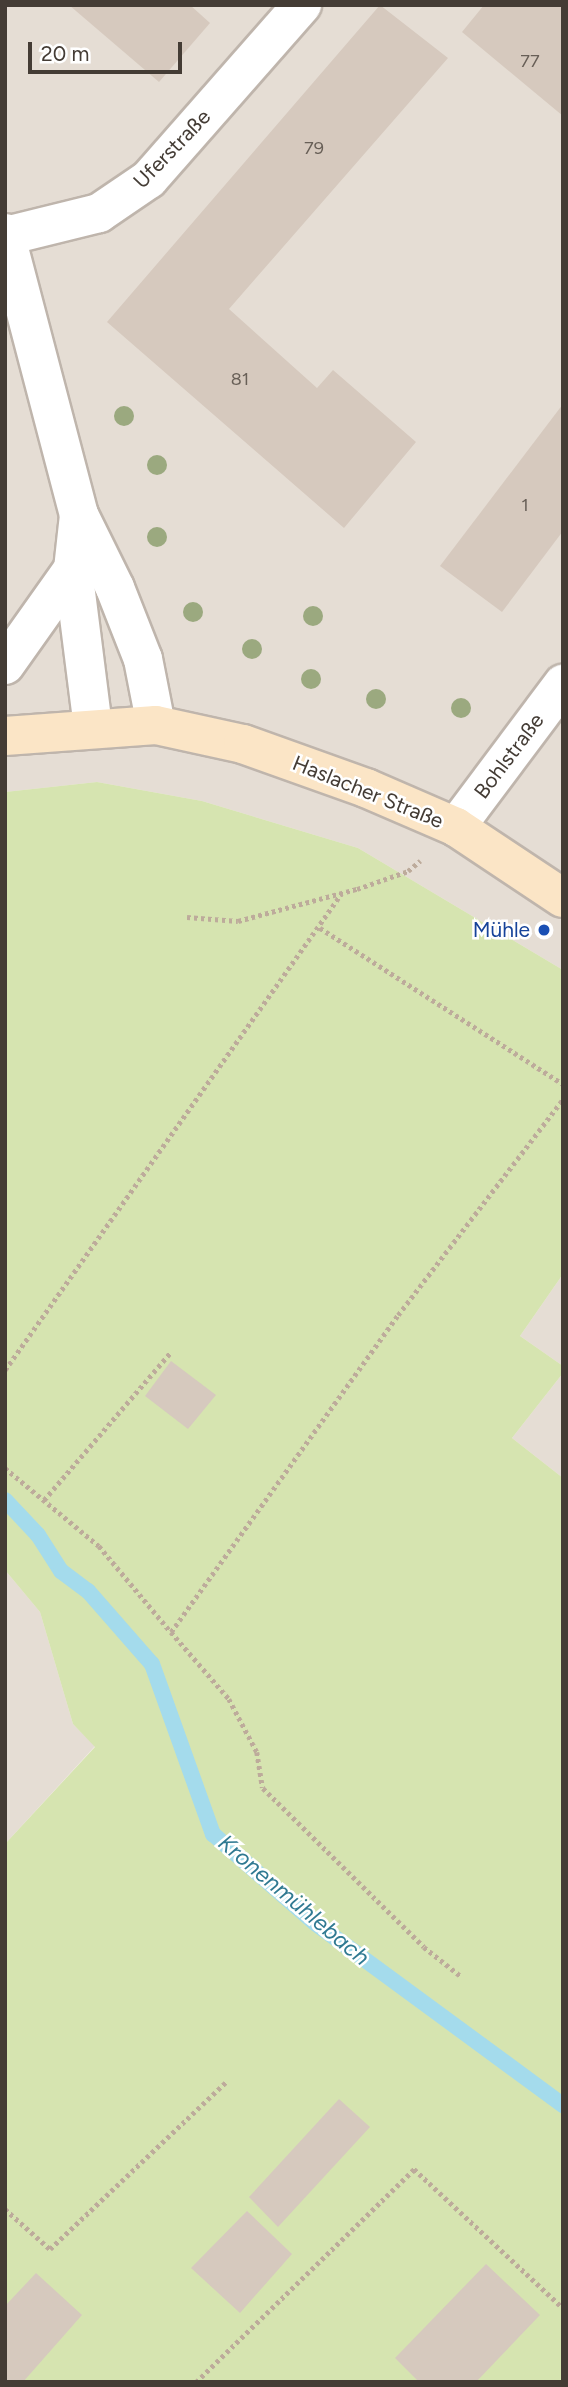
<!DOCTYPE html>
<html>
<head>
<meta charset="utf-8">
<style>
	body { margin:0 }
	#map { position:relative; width:568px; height:2387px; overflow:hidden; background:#f2ece5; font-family:Figtree,sans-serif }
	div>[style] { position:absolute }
	.residential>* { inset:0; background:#e5ddd4 }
	.green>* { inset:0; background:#d6e4b0 }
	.stream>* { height:16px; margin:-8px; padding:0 8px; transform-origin:8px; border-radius:8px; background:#a4dbec }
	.building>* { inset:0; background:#d6c9be }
	.path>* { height:4.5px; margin-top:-2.25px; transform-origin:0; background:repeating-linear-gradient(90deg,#bdab9b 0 3.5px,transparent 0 7px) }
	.roads { filter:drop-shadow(2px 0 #bfb5ac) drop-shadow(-2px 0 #bfb5ac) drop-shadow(0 2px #bfb5ac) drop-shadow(0 -2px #bfb5ac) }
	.street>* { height:38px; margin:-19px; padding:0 19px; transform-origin:19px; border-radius:19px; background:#fff }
	.secondary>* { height:38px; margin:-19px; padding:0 19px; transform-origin:19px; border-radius:19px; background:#fbe5c6 }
	.trees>* { width:20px; height:20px; margin:-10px; border-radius:50%; background:#9ba97f }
	.dots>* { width:19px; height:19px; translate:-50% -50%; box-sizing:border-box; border:4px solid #fff; border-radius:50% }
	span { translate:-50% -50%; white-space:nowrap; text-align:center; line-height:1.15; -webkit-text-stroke:5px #fff; paint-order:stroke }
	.number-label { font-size:18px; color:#685f57 }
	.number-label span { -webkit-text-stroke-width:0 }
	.street-label { font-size:21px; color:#443c35 }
	.transit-label { font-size:21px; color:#164399 }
	.right { translate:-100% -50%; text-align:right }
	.water-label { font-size:23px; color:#307a92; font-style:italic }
	.frame { position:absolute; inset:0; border:7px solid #443c35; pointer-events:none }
	.scale { position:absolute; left:28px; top:42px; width:154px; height:32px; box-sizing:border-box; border:4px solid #443c35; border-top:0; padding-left:9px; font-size:21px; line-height:24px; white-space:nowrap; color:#443c35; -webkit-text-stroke:5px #fff; paint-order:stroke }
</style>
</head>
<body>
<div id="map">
	<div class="residential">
		<div style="clip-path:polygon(5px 5px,563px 5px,563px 970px,358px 848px,202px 801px,97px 782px,5px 792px)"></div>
		<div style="clip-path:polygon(563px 1274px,563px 1366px,520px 1336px)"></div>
		<div style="clip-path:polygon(563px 1373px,563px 1478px,512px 1438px)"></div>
		<div style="clip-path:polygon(5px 1570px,40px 1612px,73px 1724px,95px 1746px,5px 1844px)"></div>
	</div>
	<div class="green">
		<div style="clip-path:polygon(97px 782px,202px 801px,358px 848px,563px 970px,563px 1274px,520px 1336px,563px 1366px,563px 1373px,512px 1438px,563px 1478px,563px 2382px,5px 2382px,5px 1844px,95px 1747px,73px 1724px,40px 1612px,5px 1570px,5px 792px)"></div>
	</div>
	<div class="stream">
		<div style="left:5px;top:1500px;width:48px;rotate:46.7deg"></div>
		<div style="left:38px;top:1535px;width:43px;rotate:57.4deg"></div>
		<div style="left:61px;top:1571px;width:34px;rotate:37deg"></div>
		<div style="left:88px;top:1591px;width:97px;rotate:48.8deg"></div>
		<div style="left:152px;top:1664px;width:181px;rotate:70.3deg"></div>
		<div style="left:213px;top:1834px;width:135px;rotate:41.1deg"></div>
		<div style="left:315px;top:1923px;width:308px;rotate:36.3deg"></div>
	</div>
	<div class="building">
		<div style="clip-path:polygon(69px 5px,190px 5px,210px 23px,159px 82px)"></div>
		<div style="clip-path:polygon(380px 5px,448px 58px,229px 309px,317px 388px,333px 370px,416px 442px,344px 528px,107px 322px)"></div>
		<div style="clip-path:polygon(484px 5px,563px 5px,563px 116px,462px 32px)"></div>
		<div style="clip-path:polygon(563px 404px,563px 531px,502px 612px,440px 566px)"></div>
		<div style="clip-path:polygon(171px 1361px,216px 1395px,188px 1429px,145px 1396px)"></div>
		<div style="clip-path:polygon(339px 2099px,370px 2127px,278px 2227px,249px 2197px)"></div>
		<div style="clip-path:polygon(247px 2211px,292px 2254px,240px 2313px,191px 2268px)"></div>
		<div style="clip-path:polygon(486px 2264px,540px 2315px,476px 2382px,419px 2382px,395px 2358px)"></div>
		<div style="clip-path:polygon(36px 2273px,82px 2315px,23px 2382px,5px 2382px,5px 2306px)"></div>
	</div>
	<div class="path">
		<div style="left:187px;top:917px;width:51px;rotate:4.5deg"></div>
		<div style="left:238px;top:921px;width:123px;rotate:-15.1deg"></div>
		<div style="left:357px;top:889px;width:54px;rotate:-19.4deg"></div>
		<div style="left:408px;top:871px;width:16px;rotate:-40deg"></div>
		<div style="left:320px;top:928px;width:289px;rotate:32.7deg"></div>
		<div style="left:5px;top:1370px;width:583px;rotate:-54.78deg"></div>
		<div style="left:5px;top:1468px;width:122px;rotate:39.7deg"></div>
		<div style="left:99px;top:1546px;width:112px;rotate:50.1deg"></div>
		<div style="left:171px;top:1632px;width:390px;rotate:-54.4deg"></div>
		<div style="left:398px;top:1315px;width:272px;rotate:-52.6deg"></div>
		<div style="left:44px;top:1500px;width:195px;rotate:-49.4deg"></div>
		<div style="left:171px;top:1632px;width:89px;rotate:49.1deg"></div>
		<div style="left:229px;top:1699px;width:60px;rotate:62.2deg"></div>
		<div style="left:257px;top:1752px;width:36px;rotate:81deg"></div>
		<div style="left:263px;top:1788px;width:226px;rotate:44.6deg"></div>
		<div style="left:424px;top:1947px;width:48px;rotate:38.3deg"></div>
		<div style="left:5px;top:2209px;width:60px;rotate:41.6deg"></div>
		<div style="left:50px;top:2249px;width:245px;rotate:-43.5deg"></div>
		<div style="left:196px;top:2382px;width:305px;rotate:-44.3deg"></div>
		<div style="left:414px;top:2169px;width:204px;rotate:43deg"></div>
	</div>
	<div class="roads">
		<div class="street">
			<div style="left:5px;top:233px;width:292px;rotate:75.3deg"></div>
			<div style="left:79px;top:515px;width:81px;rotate:63.7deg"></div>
			<div style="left:115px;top:588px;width:76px;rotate:68.5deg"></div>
			<div style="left:143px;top:659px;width:67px;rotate:78.9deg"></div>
			<div style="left:6px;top:236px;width:96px;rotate:-13.9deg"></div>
			<div style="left:99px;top:213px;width:60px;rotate:-34.2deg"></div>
			<div style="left:149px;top:179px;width:232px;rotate:-48.7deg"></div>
			<div style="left:79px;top:515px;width:54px;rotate:96.3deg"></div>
			<div style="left:73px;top:569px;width:160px;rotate:82.8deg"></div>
			<div style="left:5px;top:665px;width:118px;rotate:-54.7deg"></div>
			<div style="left:456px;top:827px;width:179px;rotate:-53.2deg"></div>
		</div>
		<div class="secondary">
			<div style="left:5px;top:736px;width:151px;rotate:-4.2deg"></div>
			<div style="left:156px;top:725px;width:89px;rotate:12.3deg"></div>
			<div style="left:243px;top:744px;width:131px;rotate:19.7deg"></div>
			<div style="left:366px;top:788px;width:98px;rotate:23.4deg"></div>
			<div style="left:456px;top:827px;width:128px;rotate:33.6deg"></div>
		</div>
	</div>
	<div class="trees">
		<div style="left:124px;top:416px"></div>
		<div style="left:157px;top:465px"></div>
		<div style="left:157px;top:537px"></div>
		<div style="left:193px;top:612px"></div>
		<div style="left:313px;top:616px"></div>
		<div style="left:252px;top:649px"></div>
		<div style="left:311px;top:679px"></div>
		<div style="left:376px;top:699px"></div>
		<div style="left:461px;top:708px"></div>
	</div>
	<div class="dots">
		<div style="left:544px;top:930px;background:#1a4fb4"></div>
	</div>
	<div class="number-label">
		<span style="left:530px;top:61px">77</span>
		<span style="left:314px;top:148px">79</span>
		<span style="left:240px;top:379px">81</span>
		<span style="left:525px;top:505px">1</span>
	</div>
	<div class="street-label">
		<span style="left:172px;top:149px;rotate:-46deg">Uferstraße</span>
		<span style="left:509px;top:756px;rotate:-53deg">Bohlstraße</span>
		<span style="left:368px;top:792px;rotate:22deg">Haslacher Straße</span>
	</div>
	<div class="transit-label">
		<span class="right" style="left:530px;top:930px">Mühle</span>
	</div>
	<div class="water-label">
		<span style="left:294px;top:1900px;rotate:40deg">Kronenmühlebach</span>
	</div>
	<div class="frame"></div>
	<div class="scale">20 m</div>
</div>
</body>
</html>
